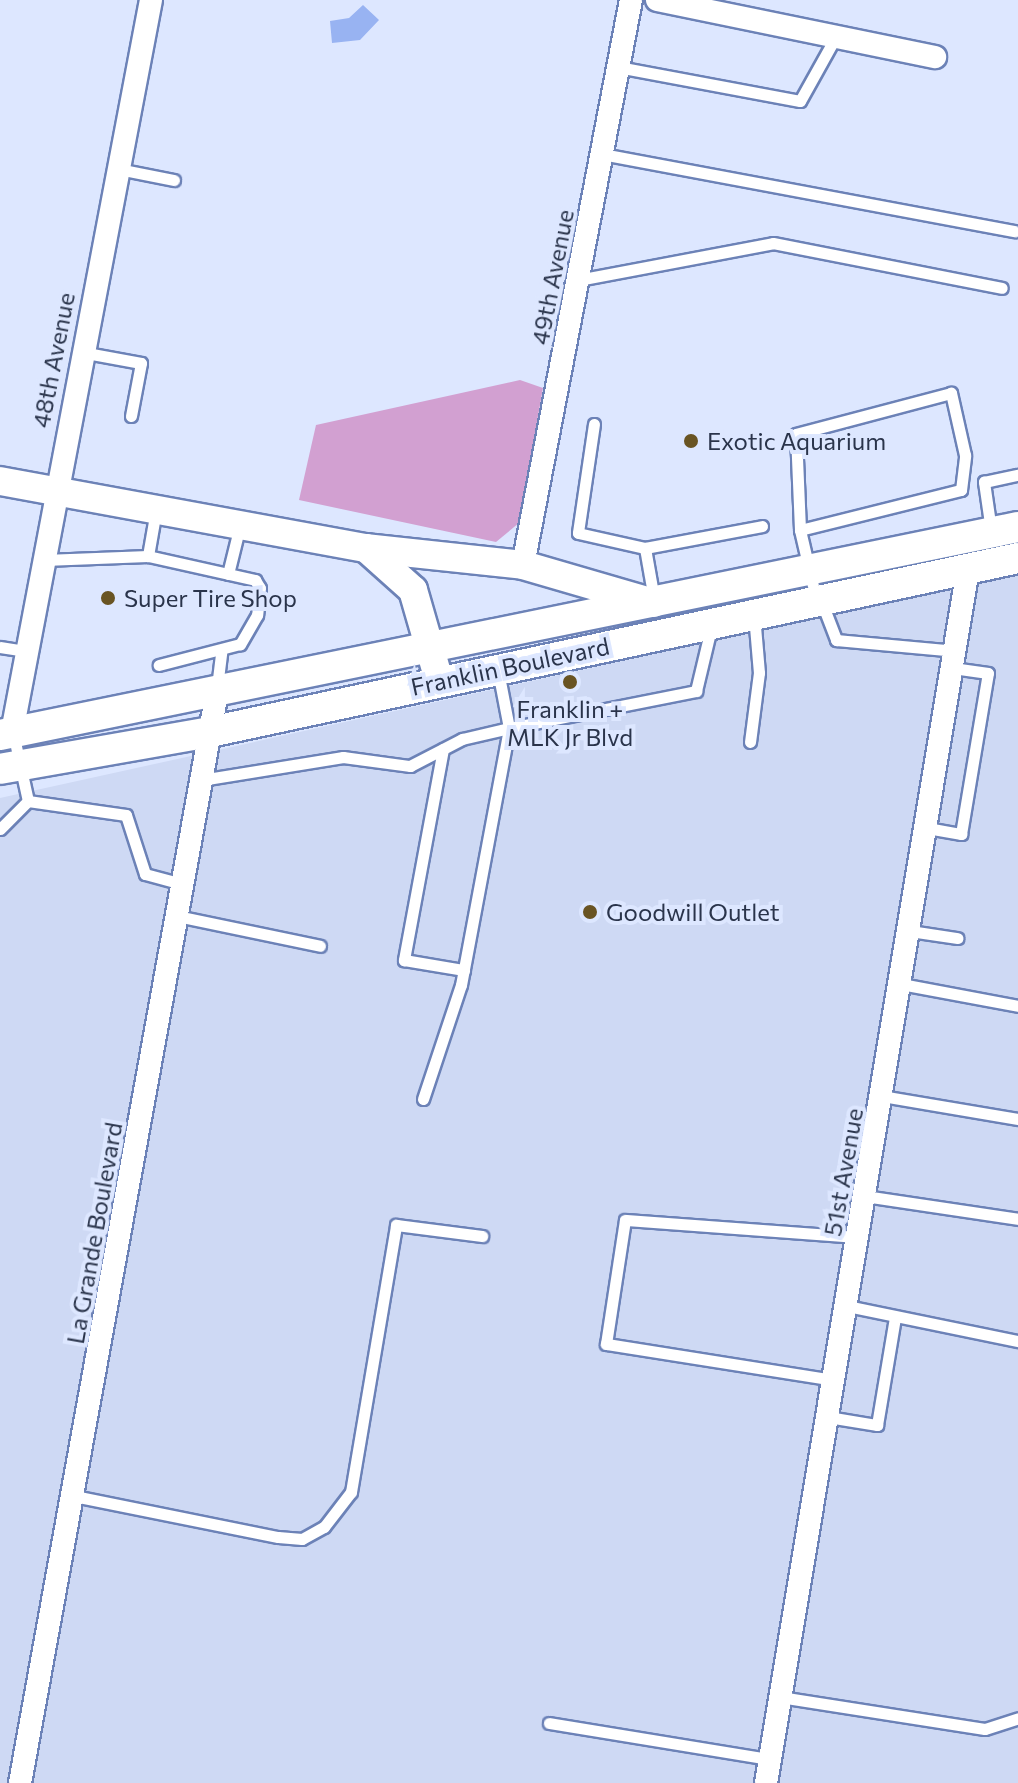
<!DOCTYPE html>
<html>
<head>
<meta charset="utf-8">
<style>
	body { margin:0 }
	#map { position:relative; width:1018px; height:1783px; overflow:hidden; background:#dde7ff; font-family:Commissioner,sans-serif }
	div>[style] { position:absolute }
	.built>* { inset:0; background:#ced9f4 }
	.green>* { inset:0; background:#d2a0d1 }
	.water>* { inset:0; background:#98b3f2 }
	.roads { filter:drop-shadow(2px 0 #6c82b7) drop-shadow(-2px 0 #6c82b7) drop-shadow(0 2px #6c82b7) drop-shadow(0 -2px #6c82b7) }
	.service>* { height:11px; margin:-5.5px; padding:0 5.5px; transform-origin:5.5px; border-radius:5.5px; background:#fff }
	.minor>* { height:22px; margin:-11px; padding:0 11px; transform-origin:11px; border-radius:11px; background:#fff }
	.tertiary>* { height:28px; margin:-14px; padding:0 14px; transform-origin:14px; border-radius:14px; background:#fff }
	.secondary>* { height:30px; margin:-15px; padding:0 15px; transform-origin:15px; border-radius:15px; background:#fff }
	.dots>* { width:22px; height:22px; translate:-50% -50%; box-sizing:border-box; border:4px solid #dde7ff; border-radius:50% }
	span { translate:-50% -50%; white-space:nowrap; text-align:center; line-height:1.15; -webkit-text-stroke:8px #dde7ff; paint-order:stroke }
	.street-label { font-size:24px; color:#2a344b }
	.poi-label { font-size:24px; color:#2a344b }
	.left { translate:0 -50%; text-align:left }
</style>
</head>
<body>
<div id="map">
	<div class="built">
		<div style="clip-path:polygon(1018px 574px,1018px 1783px,0 1783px,0 798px)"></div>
	</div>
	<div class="green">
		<div style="clip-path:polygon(520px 380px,543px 388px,519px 523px,496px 542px,299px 500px,316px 425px)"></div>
	</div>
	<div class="water">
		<div style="clip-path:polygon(363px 5px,379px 20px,360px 40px,332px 43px,330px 21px,349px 18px)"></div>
	</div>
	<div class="roads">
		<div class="service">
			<div style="left:618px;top:67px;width:185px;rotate:10.6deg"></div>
			<div style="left:800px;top:101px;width:70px;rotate:-60.9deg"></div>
			<div style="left:602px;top:154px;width:420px;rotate:10.6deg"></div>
			<div style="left:118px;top:169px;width:57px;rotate:11.1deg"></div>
			<div style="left:578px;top:280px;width:198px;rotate:-10.7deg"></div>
			<div style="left:773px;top:243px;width:233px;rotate:11.1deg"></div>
			<div style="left:81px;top:352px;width:61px;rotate:10.4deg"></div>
			<div style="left:141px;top:363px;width:54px;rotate:100.7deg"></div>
			<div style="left:594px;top:424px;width:110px;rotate:98.4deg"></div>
			<div style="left:578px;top:533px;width:69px;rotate:12.6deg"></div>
			<div style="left:645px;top:548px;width:119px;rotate:-10.6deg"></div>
			<div style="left:156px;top:510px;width:47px;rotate:99.9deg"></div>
			<div style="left:148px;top:556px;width:110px;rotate:12.6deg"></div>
			<div style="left:255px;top:580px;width:9px;rotate:58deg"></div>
			<div style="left:260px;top:588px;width:27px;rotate:96deg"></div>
			<div style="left:257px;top:615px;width:34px;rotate:120deg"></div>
			<div style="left:240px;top:644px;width:84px;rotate:165.5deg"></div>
			<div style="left:800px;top:530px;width:166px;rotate:-14deg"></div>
			<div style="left:961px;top:490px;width:35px;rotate:-83deg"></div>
			<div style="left:965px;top:455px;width:64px;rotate:-102.7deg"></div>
			<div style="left:951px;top:393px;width:160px;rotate:165.2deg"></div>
			<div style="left:796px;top:434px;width:96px;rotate:87.6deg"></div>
			<div style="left:800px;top:530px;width:57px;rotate:76.9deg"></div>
			<div style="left:991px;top:530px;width:49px;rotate:-98.3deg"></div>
			<div style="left:984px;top:482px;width:35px;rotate:-12deg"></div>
			<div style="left:645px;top:548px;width:52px;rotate:80deg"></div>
			<div style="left:44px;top:560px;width:104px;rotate:-2.2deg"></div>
			<div style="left:228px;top:574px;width:50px;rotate:-76.2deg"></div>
			<div style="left:822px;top:603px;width:40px;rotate:69deg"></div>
			<div style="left:836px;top:640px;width:121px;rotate:5.2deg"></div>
			<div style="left:0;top:647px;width:26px;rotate:9deg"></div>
			<div style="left:217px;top:687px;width:35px;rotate:-83deg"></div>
			<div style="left:750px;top:742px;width:70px;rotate:-82.6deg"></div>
			<div style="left:759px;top:673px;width:58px;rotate:-94.9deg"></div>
			<div style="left:443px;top:749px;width:215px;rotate:100.5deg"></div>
			<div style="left:404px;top:960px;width:61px;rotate:9.5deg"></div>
			<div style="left:201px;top:780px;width:144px;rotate:-9.2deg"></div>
			<div style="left:343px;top:757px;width:68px;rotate:7.7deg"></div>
			<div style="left:410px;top:766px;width:59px;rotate:-27.4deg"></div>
			<div style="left:462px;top:739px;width:48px;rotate:-13.2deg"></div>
			<div style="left:509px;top:728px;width:58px;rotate:-100.9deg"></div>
			<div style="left:28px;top:801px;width:99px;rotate:8.1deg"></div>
			<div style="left:126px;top:815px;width:62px;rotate:72.1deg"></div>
			<div style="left:145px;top:874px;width:39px;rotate:15deg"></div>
			<div style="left:927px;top:828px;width:35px;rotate:10deg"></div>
			<div style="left:961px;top:834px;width:163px;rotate:-80.5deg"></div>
			<div style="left:988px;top:673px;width:34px;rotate:-172deg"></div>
			<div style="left:0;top:829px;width:40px;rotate:-45deg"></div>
			<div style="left:28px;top:801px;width:70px;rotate:-102.4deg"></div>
			<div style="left:177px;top:916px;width:146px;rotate:11.8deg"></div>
			<div style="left:910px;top:931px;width:48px;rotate:8.5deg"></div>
			<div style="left:901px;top:984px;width:119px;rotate:10.6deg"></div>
			<div style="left:882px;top:1096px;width:138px;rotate:9.6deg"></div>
			<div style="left:423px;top:1099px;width:120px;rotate:-71.6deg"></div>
			<div style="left:461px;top:985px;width:261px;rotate:-79.4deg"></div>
			<div style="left:509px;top:728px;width:191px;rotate:-11.2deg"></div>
			<div style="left:696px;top:691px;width:65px;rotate:-76.6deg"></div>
			<div style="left:865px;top:1196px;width:155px;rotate:8.5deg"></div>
			<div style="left:847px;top:1306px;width:175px;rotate:11.6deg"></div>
			<div style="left:834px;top:1380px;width:231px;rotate:-171deg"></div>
			<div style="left:606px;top:1344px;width:125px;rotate:-81.3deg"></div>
			<div style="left:625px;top:1220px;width:234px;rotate:4.2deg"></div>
			<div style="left:828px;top:1417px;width:50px;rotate:9.3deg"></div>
			<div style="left:877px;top:1425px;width:109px;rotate:-80.5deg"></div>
			<div style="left:74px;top:1496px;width:208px;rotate:11.4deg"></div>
			<div style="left:278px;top:1537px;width:24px;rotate:5deg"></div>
			<div style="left:302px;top:1539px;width:25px;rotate:-29deg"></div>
			<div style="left:324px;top:1527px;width:44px;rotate:-52.4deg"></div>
			<div style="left:351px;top:1492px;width:271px;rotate:-80.4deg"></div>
			<div style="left:396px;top:1225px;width:87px;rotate:7.3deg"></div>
			<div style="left:780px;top:1697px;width:207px;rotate:8.9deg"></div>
			<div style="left:985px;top:1729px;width:35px;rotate:-18deg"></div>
			<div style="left:549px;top:1723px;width:224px;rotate:9.3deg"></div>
		</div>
		<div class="minor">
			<div style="left:657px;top:0;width:284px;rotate:11.6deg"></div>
			<div style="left:523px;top:565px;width:575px;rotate:-79.18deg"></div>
			<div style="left:12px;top:732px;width:745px;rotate:-79.25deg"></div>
			<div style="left:20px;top:1783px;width:1109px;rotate:-79.76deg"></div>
			<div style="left:766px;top:1783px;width:1230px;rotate:-80.55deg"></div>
		</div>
		<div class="tertiary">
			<div style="left:0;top:481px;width:371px;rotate:10.4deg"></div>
			<div style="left:365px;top:548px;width:159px;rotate:6.1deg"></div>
			<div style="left:523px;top:565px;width:136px;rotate:16.2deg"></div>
			<div style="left:366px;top:548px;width:63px;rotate:41.8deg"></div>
			<div style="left:413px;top:590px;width:94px;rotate:73.9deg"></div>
		</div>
		<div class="secondary">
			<div style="left:0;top:735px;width:1039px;rotate:-11.55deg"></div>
			<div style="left:0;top:769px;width:213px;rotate:-10deg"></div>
			<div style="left:210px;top:732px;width:827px;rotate:-12.15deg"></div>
		</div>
	</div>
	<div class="dots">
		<div style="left:691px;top:441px;background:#695423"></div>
		<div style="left:108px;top:598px;background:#695423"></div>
		<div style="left:570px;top:682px;background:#695423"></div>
		<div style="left:590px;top:912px;background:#695423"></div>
	</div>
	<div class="street-label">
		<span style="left:552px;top:277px;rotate:-79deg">49th Avenue</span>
		<span style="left:53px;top:360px;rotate:-79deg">48th Avenue</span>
		<span style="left:510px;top:666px;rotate:-12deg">Franklin Boulevard</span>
		<span style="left:843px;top:1172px;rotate:-80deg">51st Avenue</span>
		<span style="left:94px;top:1233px;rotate:-80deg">La Grande Boulevard</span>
	</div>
	<div class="poi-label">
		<span class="left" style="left:707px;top:441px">Exotic Aquarium</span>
		<span class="left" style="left:124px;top:598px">Super Tire Shop</span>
		<span style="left:570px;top:723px">Franklin +<br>MLK Jr Blvd</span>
		<span class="left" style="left:606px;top:912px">Goodwill Outlet</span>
	</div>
</div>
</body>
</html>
